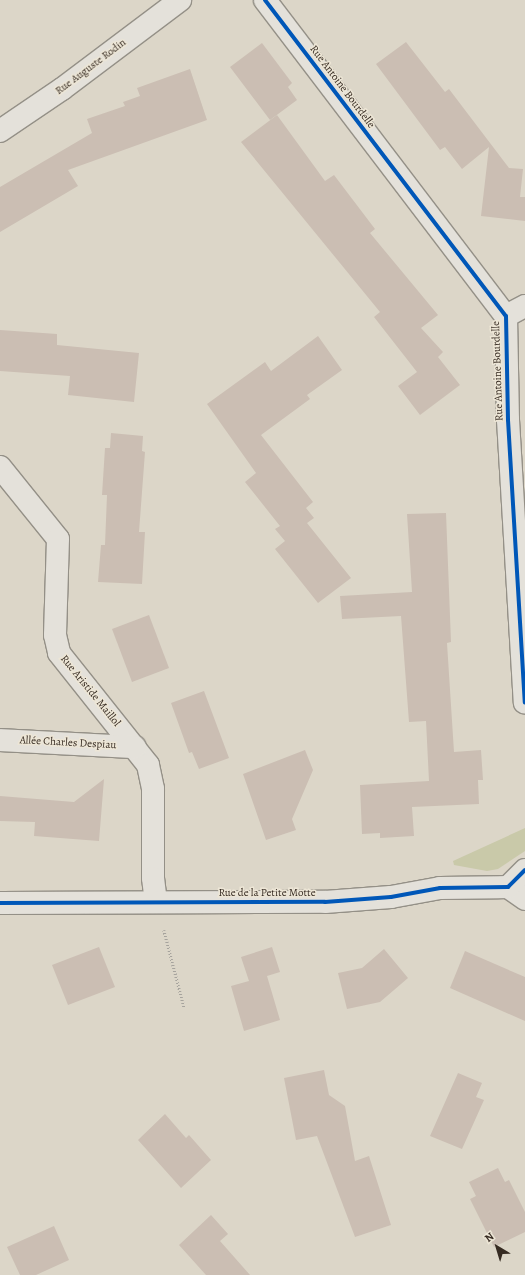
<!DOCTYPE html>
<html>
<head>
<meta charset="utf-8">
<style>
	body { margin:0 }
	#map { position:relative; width:525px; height:1275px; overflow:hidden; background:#dcd6c8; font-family:Alegreya,serif }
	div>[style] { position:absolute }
	.green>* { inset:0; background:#c9c9a9 }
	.building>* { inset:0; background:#cbbeb3 }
	.path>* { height:2.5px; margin-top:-1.25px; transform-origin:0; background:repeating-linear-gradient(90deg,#a6a39d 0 1px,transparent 0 3px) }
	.roads { filter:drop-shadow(1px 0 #949087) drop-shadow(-1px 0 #949087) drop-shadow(0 1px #949087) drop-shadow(0 -1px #949087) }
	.minor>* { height:22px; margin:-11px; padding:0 11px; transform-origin:11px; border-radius:11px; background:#e4e1da }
	.cycleway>* { height:4px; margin:-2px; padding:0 2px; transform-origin:2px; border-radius:2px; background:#0057b8 }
	span { translate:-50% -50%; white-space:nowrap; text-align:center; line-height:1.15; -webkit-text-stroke:3px #ede6d6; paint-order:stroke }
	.street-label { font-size:11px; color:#362b22 }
	.north { position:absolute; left:477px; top:1227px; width:40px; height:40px; -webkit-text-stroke:3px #ede6d6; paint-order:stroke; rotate:322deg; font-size:11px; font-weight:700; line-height:16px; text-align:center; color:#362b22 }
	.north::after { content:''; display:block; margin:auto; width:14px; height:18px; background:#362b22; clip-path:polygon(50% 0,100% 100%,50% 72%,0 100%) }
</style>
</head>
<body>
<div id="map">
	<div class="green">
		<div style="clip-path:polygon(525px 828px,525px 851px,498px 869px,487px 871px,454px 865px,453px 861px)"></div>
	</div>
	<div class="building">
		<div style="clip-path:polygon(406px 42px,445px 92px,449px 89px,509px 168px,523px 169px,520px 197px,525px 197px,525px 221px,481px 216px,489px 147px,462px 169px,445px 147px,440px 150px,376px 64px)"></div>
		<div style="clip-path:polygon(262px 43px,292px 83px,288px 87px,297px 100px,270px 120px,230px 67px)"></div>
		<div style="clip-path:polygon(190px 69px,207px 120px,68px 170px,78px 186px,0 232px,0 187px,92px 133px,87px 119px,125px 106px,123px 102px,140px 96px,137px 88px)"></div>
		<div style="clip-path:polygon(277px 115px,325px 181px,334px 175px,375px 229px,370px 233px,438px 315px,421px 328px,443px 352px,438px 357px,460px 385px,420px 415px,398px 386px,417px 372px,374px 317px,380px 312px,241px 142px)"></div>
		<div style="clip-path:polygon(0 330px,57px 334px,57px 345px,139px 353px,134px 402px,68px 395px,70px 376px,0 371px)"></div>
		<div style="clip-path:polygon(318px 336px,342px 370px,307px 395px,310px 399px,261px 435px,313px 502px,306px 508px,314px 518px,307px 523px,351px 578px,318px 603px,275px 549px,285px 541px,275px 529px,280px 526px,245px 482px,256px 473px,207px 404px,265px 362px,271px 371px)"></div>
		<div style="clip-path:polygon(111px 433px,143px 436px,142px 451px,145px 452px,139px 532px,145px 532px,142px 584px,98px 582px,101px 545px,105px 545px,107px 495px,102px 495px,105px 448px,110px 448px)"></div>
		<div style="clip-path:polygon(446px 513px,451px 642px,447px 643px,454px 752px,481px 750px,483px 780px,478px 780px,479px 804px,412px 807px,414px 836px,380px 838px,380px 833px,362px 834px,360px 785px,429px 781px,426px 721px,409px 722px,401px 616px,342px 619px,340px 596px,412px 592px,407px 514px)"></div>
		<div style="clip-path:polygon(149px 615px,169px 668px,132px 682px,112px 629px)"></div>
		<div style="clip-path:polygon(204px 691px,229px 758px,199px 769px,192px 752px,189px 753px,171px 703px)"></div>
		<div style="clip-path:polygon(305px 750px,313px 770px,292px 819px,296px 830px,266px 840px,243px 774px)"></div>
		<div style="clip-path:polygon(104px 779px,99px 841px,34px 836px,35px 822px,0 821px,0 796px,74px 802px)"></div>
		<div style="clip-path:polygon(99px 947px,115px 987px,68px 1005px,52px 965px)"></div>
		<div style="clip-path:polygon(272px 947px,280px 972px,267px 976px,280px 1020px,244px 1031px,231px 986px,249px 981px,241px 957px)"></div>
		<div style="clip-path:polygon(384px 949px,408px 978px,380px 1002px,347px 1009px,338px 973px,362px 968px)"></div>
		<div style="clip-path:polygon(465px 951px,525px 977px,525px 1021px,450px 988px)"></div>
		<div style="clip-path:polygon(324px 1070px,329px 1095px,345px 1106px,355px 1161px,369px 1156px,391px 1225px,355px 1237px,317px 1136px,296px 1140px,284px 1078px)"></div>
		<div style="clip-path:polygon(458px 1073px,482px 1083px,476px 1097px,484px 1100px,462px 1149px,430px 1136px)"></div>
		<div style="clip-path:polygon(165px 1114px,186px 1138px,189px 1135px,211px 1160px,181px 1188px,138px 1140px)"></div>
		<div style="clip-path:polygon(498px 1168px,505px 1182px,509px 1180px,525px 1212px,525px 1232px,494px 1247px,470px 1199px,476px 1196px,469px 1182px)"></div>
		<div style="clip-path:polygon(211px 1215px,228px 1234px,220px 1241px,250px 1275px,206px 1275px,179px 1245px)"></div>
		<div style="clip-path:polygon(54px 1226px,69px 1260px,36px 1275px,20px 1275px,7px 1247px)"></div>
	</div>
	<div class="path">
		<div style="left:164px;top:930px;width:80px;rotate:75.4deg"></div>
	</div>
	<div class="roads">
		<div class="minor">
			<div style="left:265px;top:0;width:397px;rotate:52.7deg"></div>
			<div style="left:506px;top:316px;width:104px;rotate:88.9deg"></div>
			<div style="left:508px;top:420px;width:283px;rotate:86.6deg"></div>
			<div style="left:0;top:131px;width:75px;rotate:-34.1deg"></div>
			<div style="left:62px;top:89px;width:148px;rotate:-37deg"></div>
			<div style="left:506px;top:316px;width:21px;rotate:-28deg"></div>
			<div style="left:0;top:467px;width:92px;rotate:51.1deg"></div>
			<div style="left:58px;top:539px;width:96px;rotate:91.8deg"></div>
			<div style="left:55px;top:635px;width:18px;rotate:77deg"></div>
			<div style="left:59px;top:653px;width:143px;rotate:51.5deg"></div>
			<div style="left:148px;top:765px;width:25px;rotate:78deg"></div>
			<div style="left:153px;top:789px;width:89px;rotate:90deg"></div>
			<div style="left:153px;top:878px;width:23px;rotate:83deg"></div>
			<div style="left:0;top:740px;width:135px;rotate:3deg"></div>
			<div style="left:508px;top:887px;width:21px;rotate:35deg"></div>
			<div style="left:0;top:903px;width:325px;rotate:-0.2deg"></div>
			<div style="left:325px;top:902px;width:66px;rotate:-4.3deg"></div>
			<div style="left:391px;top:897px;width:50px;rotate:-10.4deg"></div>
			<div style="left:440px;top:888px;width:68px;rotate:-0.8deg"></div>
			<div style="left:508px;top:887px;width:24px;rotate:-45deg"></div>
		</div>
	</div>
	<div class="cycleway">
		<div style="left:265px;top:0;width:397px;rotate:52.7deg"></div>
		<div style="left:506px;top:316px;width:104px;rotate:88.9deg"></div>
		<div style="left:508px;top:420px;width:283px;rotate:86.6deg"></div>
		<div style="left:0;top:903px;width:325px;rotate:-0.2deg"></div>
		<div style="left:325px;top:902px;width:66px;rotate:-4.3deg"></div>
		<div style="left:391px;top:897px;width:50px;rotate:-10.4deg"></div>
		<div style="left:440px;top:888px;width:68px;rotate:-0.8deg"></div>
		<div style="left:508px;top:887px;width:24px;rotate:-45deg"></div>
	</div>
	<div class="street-label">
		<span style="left:91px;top:67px;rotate:-37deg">Rue Auguste Rodin</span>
		<span style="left:342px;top:87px;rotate:53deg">Rue Antoine Bourdelle</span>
		<span style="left:498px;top:371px;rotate:-92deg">Rue Antoine Bourdelle</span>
		<span style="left:90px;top:691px;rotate:51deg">Rue Aristide Maillol</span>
		<span style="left:68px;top:743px;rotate:3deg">Allée Charles Despiau</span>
		<span style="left:267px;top:893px">Rue de la Petite Motte</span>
	</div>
	<div class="north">N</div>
</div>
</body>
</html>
